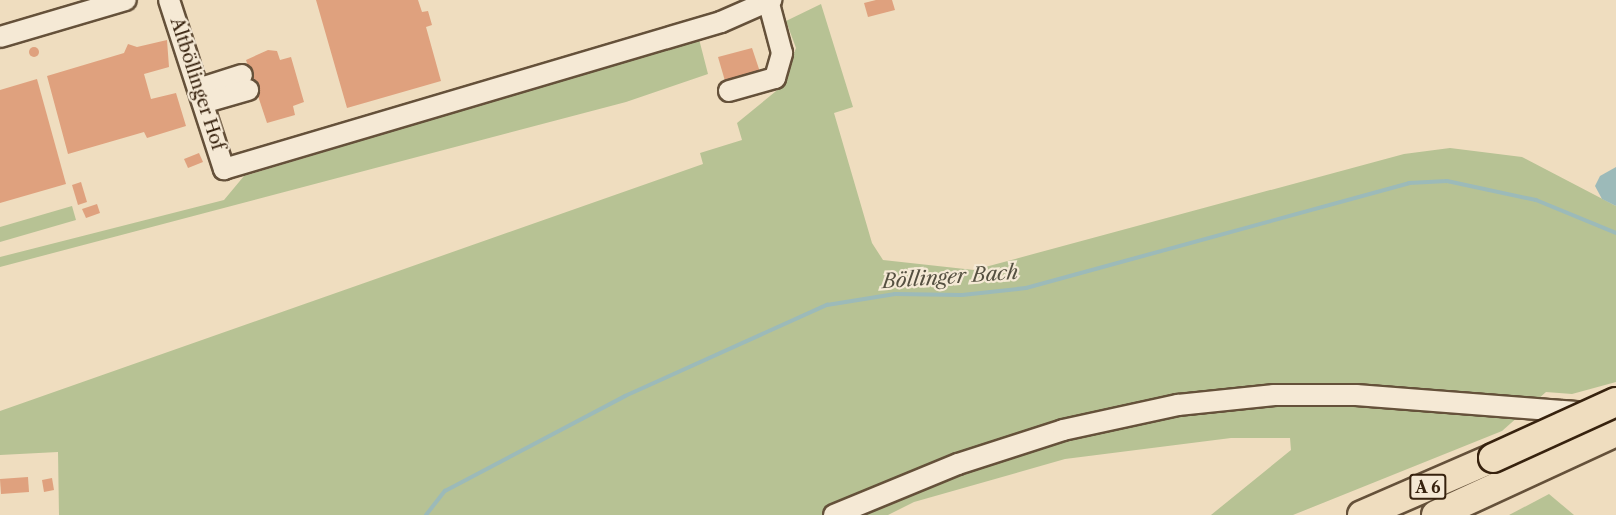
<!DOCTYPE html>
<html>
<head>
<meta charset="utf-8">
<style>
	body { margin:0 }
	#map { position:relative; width:1616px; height:515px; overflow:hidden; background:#efddbf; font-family:"Libre Caslon Text",serif }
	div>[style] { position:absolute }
	.green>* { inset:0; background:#b7c294 }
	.water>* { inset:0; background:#9cbab9 }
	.stream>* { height:4px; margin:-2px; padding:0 2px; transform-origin:2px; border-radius:2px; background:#9cbab9 }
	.building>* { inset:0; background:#dfa17e }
	.round { border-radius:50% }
	.roads { filter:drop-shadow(2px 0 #65513a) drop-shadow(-2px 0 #65513a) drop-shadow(0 2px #65513a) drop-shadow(0 -2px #65513a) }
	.minor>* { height:20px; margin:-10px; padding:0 10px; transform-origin:10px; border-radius:10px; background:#f5e9d5 }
	.highway>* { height:28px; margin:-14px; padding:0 14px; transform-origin:14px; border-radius:14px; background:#efddbf }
	.bridges { filter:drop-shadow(2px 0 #37220e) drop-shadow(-2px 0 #37220e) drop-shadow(0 2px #37220e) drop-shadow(0 -2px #37220e) }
	.highway-bridge>* { height:28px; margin:-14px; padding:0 14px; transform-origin:14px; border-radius:14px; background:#efddbf }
	span { translate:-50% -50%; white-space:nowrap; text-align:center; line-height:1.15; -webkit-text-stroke:4.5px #f5e9d5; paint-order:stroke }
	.shield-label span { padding:2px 4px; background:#f5e9d5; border:2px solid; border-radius:4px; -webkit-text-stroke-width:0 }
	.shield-label { font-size:16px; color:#37220e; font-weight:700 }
	.street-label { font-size:18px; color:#37220e }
	.water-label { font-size:20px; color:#555041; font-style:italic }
</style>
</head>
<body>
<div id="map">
	<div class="green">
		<div style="clip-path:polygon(821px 4px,853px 107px,834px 113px,872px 243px,883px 260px,974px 270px,1404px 154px,1450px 148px,1522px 157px,1616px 206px,1616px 382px,1572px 394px,1546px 392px,1502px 431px,1293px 515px,1211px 515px,1291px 450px,1290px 438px,1231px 438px,1065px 459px,914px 502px,888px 515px,59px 515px,58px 452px,0 455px,0 411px,703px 164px,700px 153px,742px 140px,737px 123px,781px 87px,796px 48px,786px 21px)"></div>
		<div style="clip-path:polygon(699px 39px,708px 74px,626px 102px,0 267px,0 257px,224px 200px,244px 176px)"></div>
		<div style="clip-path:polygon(72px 206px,76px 220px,0 242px,0 227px)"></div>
		<div style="clip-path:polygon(1549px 494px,1574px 515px,1509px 515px)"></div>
	</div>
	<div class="water">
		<div style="clip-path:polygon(1616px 167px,1616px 206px,1602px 199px,1595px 186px,1600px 176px)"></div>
	</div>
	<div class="stream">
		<div style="left:426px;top:515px;width:31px;rotate:-52deg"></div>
		<div style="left:445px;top:491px;width:204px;rotate:-27.8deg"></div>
		<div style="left:625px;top:396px;width:222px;rotate:-24.3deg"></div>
		<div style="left:827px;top:305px;width:69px;rotate:-9.2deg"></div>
		<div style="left:895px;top:294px;width:67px;rotate:0.9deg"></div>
		<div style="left:962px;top:295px;width:64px;rotate:-6.2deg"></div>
		<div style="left:1026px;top:288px;width:397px;rotate:-15.3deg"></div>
		<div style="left:1409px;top:183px;width:38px;rotate:-3deg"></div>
		<div style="left:1447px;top:181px;width:91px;rotate:12.1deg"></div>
		<div style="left:1536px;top:200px;width:87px;rotate:22.4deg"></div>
	</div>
	<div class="building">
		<div style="clip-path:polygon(316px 0,418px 0,422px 12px,428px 11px,432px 25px,426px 27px,441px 81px,347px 108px)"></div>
		<div style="clip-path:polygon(876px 0,892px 0,895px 10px,868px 17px,864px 3px)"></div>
		<div style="clip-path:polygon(167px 40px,169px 67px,144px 74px,151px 99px,176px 93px,186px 126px,147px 138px,144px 132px,68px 154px,47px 76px,124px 53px,128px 44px,137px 47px)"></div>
		<div class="round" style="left:29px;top:47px;width:10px;height:10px"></div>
		<div style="clip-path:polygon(752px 48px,760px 72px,725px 81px,718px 57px)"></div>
		<div style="clip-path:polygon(268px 50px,277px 51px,280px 60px,291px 57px,304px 102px,293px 106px,295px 115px,267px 123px,246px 60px)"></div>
		<div style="clip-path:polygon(37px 79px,66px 184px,0 203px,0 90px)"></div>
		<div style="clip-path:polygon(199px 153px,203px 162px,188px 168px,184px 159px)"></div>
		<div style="clip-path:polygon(81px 182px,87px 202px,78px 205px,72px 185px)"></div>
		<div style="clip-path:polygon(97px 204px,100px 213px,86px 218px,82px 209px)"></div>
		<div style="clip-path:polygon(28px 477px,29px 492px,1px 494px,0 479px)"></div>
		<div style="clip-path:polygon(52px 478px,54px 490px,44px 492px,42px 480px)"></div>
	</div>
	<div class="roads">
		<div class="minor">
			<div style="left:169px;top:0;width:178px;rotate:72deg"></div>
			<div style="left:224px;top:169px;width:518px;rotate:-16.48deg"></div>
			<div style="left:721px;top:22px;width:55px;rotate:-23.7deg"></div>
			<div style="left:0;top:37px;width:131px;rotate:-16.4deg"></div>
			<div style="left:198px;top:89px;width:46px;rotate:-17.7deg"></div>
			<div style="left:729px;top:91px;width:48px;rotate:-15.8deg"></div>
			<div style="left:775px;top:78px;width:26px;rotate:-74deg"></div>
			<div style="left:782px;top:53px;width:55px;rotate:-104.8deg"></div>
			<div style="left:203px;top:103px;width:47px;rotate:-16.1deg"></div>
			<div style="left:834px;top:515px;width:134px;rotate:-22.4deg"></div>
			<div style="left:958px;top:464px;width:110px;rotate:-17.9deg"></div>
			<div style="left:1063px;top:430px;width:118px;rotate:-12.3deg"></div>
			<div style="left:1178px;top:405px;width:97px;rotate:-5.9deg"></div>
			<div style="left:1274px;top:395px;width:82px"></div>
			<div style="left:1356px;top:395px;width:234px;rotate:4.4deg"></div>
		</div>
		<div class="highway">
			<div style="left:1362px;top:515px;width:143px;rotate:-23.5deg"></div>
			<div style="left:1436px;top:515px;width:198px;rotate:-24.8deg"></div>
		</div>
	</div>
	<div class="bridges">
		<div class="highway-bridge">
			<div style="left:1493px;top:458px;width:135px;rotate:-24.5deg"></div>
		</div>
	</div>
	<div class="shield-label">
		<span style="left:1428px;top:487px">A 6</span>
	</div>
	<div class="street-label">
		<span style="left:197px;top:84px;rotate:72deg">Altböllinger Hof</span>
	</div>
	<div class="water-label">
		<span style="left:950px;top:277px;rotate:-4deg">Böllinger Bach</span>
	</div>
</div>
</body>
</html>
